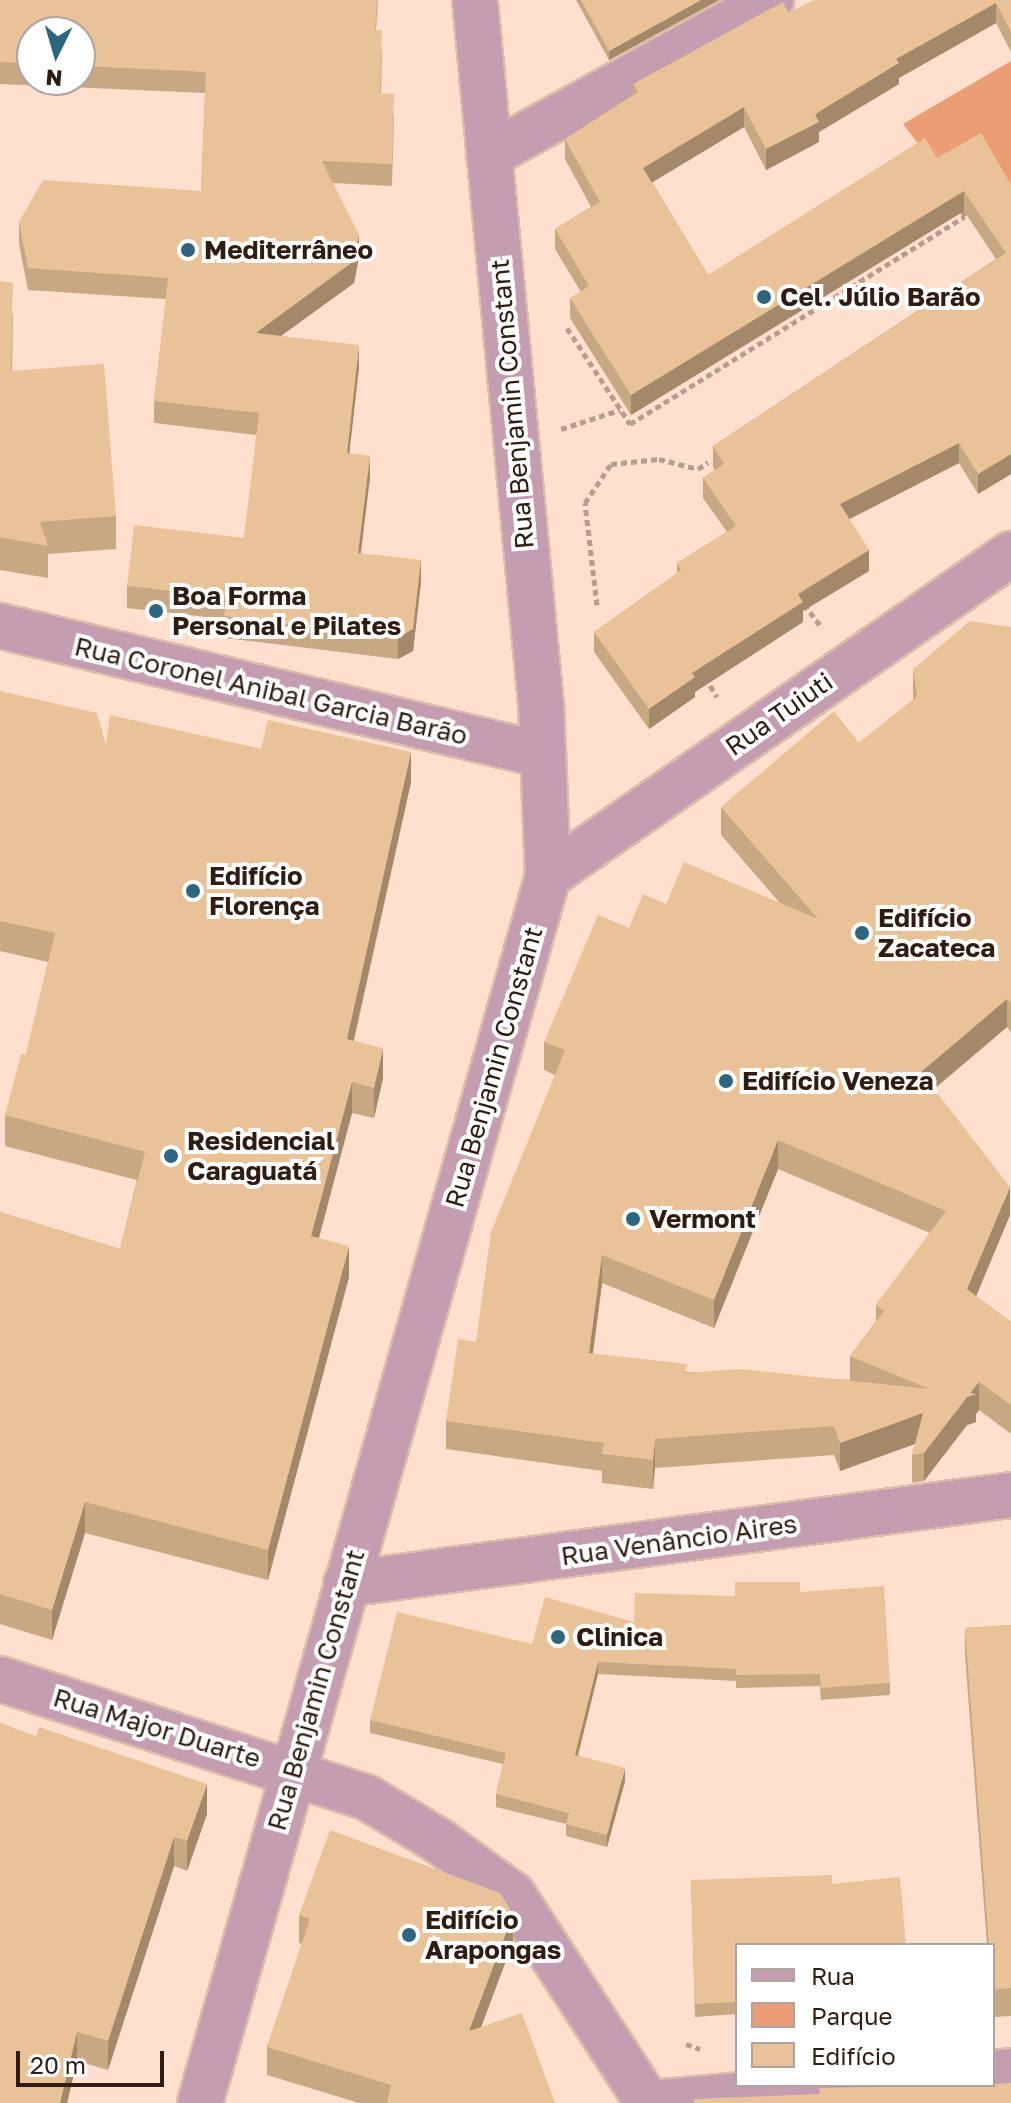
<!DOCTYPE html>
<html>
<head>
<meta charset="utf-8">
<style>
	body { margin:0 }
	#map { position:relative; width:1011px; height:2103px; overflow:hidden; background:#ffdfce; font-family:"Golos Text",sans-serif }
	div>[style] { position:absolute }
	.green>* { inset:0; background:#eb9e74 }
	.path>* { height:5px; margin-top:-2.5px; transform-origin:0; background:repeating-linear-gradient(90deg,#b89c8e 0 6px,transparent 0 10px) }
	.roads { filter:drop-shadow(2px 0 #dabcac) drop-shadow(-2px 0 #dabcac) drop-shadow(0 2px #dabcac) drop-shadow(0 -2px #dabcac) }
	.minor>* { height:44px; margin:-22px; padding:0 22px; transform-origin:22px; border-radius:22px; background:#c49eb0 }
	.wall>* { inset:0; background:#c8a783 }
	.shaded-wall>* { inset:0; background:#a3886a }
	.building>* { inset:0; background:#e9c298 }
	.dots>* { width:22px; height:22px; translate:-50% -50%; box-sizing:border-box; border:4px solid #fff; border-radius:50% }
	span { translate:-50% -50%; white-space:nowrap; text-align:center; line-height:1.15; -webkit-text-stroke:8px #fff; paint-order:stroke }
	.poi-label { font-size:26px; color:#2f1c12; font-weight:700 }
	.left { translate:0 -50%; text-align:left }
	.street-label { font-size:26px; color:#2f1c12 }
	.legend { position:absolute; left:735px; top:1943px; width:260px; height:144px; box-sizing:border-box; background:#fff; border:2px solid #aca4a0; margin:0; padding:10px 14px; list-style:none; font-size:24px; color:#2f1c12 }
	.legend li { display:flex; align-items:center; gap:16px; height:40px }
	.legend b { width:40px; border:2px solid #aca4a0 }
	.north { position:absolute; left:16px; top:16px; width:80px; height:80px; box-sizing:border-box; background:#fff; border:2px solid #aca4a0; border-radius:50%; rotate:185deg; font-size:22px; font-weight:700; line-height:32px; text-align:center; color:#2f1c12 }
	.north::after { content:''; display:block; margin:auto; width:28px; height:36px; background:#2c667f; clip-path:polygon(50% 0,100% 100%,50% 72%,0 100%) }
	.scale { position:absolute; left:16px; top:2051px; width:148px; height:36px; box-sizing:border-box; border:4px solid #2f1c12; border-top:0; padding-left:10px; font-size:24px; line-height:28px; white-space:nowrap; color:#2f1c12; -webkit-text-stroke:6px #fff; paint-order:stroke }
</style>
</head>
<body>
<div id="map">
	<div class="green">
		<div style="clip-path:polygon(1011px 61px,1011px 197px,942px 175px,903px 124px)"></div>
	</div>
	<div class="path">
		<div style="left:567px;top:328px;width:115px;rotate:56.7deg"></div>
		<div style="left:630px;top:424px;width:394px;rotate:-31.8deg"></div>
		<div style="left:965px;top:216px;width:7px;rotate:-117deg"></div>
		<div style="left:561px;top:429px;width:62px;rotate:-17.9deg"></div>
		<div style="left:804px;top:604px;width:30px;rotate:53deg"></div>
		<div style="left:597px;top:605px;width:103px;rotate:-96.7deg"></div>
		<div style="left:585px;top:503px;width:47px;rotate:-56.3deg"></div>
		<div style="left:611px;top:464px;width:48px;rotate:-5.9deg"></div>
		<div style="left:659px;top:459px;width:40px;rotate:14.4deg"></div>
		<div style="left:698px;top:469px;width:12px;rotate:-35deg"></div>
		<div style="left:705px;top:677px;width:23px;rotate:59deg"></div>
		<div style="left:686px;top:2044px;width:15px;rotate:20deg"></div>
	</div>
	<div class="roads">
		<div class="minor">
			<div style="left:489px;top:155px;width:322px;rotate:-28.8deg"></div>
			<div style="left:0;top:626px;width:558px;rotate:13.36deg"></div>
			<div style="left:548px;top:876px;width:564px;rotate:-34.82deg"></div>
			<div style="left:346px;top:1584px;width:671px;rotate:-7.62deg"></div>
			<div style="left:0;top:1679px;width:385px;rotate:17.9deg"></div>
			<div style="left:366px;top:1797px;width:85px;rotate:31.1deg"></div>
			<div style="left:439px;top:1841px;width:92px;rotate:36.1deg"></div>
			<div style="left:513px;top:1895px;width:248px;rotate:57deg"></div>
			<div style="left:993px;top:2073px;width:18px;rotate:-6deg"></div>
			<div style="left:200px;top:2103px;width:1275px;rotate:-74.17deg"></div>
			<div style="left:548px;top:876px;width:171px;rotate:-92.3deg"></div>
			<div style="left:541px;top:705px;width:708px;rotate:-95.35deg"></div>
			<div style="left:651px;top:2103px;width:204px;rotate:-5.1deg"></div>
		</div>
	</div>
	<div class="wall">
		<div style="clip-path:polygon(evenodd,0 0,378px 0,376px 30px,382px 52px,381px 93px,394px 116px,392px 186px,333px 183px,359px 257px,354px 283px,281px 336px,359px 367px,349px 453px,370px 477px,361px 553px,421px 582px,413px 651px,398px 659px,224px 638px,224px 619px,127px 608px,127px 586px,244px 538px,257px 435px,154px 423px,154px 401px,166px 299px,28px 290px,19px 244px,19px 222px,201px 191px,205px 93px,0 84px,0 0,32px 32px,80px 32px,80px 80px,32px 80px,32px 32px)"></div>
		<div style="clip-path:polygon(576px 0,719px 0,609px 60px)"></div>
		<div style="clip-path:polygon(1011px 0,1011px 52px,996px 23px,899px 78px,899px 84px,819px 132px,819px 142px,766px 170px,744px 127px,652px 182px,708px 275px,937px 158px,1011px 185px,1011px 474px,978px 494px,959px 463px,849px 519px,869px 571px,803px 611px,803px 622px,695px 692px,695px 697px,649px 729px,594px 652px,594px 632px,677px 574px,677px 563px,727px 532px,703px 498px,703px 478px,715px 470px,713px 467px,713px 446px,996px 259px,964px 211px,631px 415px,570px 318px,570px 298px,581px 292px,555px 249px,555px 229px,591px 207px,565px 159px,565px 139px,633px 94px,633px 84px,789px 13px)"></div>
		<div style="clip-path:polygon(0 281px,13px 315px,12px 371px,116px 516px,116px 549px,48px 554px,48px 578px,0 570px)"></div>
		<div style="clip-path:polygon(evenodd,1011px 627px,1011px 1032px,1007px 1027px,934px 1089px,1010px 1215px,976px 1296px,1011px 1322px,1011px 1434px,979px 1410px,976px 1414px,976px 1422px,967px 1425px,924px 1481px,912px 1483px,912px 1455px,915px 1444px,840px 1471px,834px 1455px,655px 1468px,653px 1489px,602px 1483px,602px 1471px,446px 1449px,446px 1421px,476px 1342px,555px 1075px,544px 1070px,544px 1042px,629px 928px,666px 904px,779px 902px,721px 835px,721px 807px,859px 743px,913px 700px,913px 669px,1011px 627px,778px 1169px,930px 1233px,876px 1305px,876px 1321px,850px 1356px,850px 1380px,688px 1372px,593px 1354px,602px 1283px,714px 1328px,778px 1169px)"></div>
		<div style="clip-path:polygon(0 691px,106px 745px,411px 782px,354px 1041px,383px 1078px,374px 1118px,352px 1113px,319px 1238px,349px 1277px,268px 1580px,85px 1533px,52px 1640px,0 1624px,0 1212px,120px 1249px,137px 1180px,5px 1146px,5px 1115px,26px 1055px,48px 962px,0 951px)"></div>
		<div style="clip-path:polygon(800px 1592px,890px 1683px,890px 1695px,821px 1700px,820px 1686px,736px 1688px,736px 1681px,598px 1674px,578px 1755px,625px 1781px,607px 1847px,566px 1836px,566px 1824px,496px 1807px,496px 1794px,503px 1764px,370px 1733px,370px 1720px,532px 1644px,634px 1622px,735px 1596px)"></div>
		<div style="clip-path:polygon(1011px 1625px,1011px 2016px,993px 2017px,993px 1945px,987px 1945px,965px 1655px,965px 1628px)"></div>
		<div style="clip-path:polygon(0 1723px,207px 1814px,187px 1871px,174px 1866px,108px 2070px,77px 2061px,67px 2103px,0 2103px)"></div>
		<div style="clip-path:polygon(691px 1880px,737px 1945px,737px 2014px,695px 2017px)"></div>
		<div style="clip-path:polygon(299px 1915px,513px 1942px,481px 2027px,555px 2103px,359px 2103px,267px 2075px,267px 2047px,302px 1944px,299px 1943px)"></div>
	</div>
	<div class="shaded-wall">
		<div style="clip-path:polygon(701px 0,719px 0,609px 60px,609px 51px)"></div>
		<div style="clip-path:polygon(996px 3px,996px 23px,899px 78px,899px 84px,819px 132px,819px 142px,766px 170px,766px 149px,896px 59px)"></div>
		<div style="clip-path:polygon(744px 107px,744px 127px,643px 188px,643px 168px)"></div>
		<div style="clip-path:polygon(964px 191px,964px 211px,631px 415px,631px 395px)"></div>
		<div style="clip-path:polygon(359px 235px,359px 257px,354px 283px,256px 354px,256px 333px)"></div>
		<div style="clip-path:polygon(359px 345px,359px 367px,347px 474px,347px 453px)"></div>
		<div style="clip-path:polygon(959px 443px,959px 463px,840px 524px,840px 504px)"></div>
		<div style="clip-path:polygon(1011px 454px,1011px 474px,978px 494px,978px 474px)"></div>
		<div style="clip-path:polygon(370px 456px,370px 477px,358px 574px,358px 553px)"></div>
		<div style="clip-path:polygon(869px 550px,869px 571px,803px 611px,803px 622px,695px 692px,695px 697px,649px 729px,649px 709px,692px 673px,798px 594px)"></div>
		<div style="clip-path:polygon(421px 560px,421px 582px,413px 651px,398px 659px,398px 638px)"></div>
		<div style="clip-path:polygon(411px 752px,411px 782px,347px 1069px,347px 1039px)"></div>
		<div style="clip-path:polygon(1007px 999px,1007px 1027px,921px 1100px,921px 1072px)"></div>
		<div style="clip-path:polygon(383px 1048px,383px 1078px,374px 1118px,374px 1088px)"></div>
		<div style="clip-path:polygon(352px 1082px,352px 1113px,311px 1267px,311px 1236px)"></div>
		<div style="clip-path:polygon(778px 1140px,778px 1169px,714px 1328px,714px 1300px)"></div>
		<div style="clip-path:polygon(1010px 1187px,1010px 1215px,967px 1318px,967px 1289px)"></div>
		<div style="clip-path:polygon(349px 1246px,349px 1277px,268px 1580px,268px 1550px)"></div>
		<div style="clip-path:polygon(602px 1255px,602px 1283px,589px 1382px,589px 1353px)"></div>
		<div style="clip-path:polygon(979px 1382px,979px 1410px,976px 1414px,976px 1422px,967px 1425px,924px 1481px,924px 1453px)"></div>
		<div style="clip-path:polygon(923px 1413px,923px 1441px,840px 1471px,840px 1443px)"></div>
		<div style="clip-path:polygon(655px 1439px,655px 1468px,653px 1489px,653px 1460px)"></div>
		<div style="clip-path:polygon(85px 1502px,85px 1533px,52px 1640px,52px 1610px)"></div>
		<div style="clip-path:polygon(598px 1662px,598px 1674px,575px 1767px,575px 1755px)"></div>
		<div style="clip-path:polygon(625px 1768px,625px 1781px,607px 1847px,607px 1835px)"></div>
		<div style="clip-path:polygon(207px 1784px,207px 1814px,187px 1871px,187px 1841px)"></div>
		<div style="clip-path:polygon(174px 1837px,174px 1866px,108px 2070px,108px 2041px)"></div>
		<div style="clip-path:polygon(513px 1914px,513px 1942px,469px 2059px,469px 2031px)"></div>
		<div style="clip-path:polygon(77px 2032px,77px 2061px,67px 2103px,60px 2103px)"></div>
	</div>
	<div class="building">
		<div style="clip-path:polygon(0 0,377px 0,375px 30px,382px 30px,380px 93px,394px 94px,392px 164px,322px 161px,359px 235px,354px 261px,256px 333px,359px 345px,347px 453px,370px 456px,358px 553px,421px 560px,413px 629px,398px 638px,224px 616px,228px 597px,127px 586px,134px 525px,244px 538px,259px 413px,154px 401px,168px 278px,28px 268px,19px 222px,43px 180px,201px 191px,206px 72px,80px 66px,80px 32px,32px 32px,32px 64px,0 62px)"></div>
		<div style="clip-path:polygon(581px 0,701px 0,609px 51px)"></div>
		<div style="clip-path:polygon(814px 0,1011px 0,1011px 32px,996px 3px,896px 59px,899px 63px,815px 114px,819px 122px,766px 149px,744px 107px,643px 168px,708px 275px,925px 138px,937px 158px,981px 133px,1011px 185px,1011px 454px,978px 474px,959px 443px,840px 504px,869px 550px,798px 594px,803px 602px,692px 673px,695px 677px,649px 709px,594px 632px,681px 570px,677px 563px,736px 526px,703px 478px,724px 464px,713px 446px,1006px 253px,964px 191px,631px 395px,570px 298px,589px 286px,555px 229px,600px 202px,565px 139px,638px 92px,633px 84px,783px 2px,789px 13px)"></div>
		<div style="clip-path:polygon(0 281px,13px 283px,11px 371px,104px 364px,116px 516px,40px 522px,48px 546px,0 537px)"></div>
		<div style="clip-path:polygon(evenodd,970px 621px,1011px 627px,1011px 1004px,1007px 999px,921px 1072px,1010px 1187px,967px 1289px,1011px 1322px,1011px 1405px,979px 1382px,970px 1393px,976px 1394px,967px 1397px,924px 1453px,912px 1455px,923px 1413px,840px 1443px,834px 1426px,655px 1439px,653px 1460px,602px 1454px,604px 1443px,446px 1421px,458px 1339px,476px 1342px,491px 1232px,565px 1050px,544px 1042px,598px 915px,629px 928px,643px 894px,666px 904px,684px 862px,818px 919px,721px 807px,834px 711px,859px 743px,917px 696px,913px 669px,970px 621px,778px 1140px,946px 1211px,876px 1305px,884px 1311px,850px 1356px,929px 1389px,740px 1369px,684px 1373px,688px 1364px,589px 1353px,602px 1255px,714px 1300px,778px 1140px)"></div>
		<div style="clip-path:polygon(0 691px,97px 713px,106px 745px,110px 715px,261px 749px,268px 720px,411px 752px,347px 1039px,383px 1048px,374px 1088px,352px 1082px,311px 1236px,349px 1246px,268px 1550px,85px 1502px,52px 1610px,0 1594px,0 1212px,120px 1249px,145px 1152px,5px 1115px,21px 1054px,26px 1055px,55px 933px,0 921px)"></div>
		<div style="clip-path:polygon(735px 1582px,800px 1582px,800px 1592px,884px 1586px,890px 1683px,821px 1688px,820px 1674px,736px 1675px,736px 1669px,598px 1662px,575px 1755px,625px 1768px,607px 1835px,566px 1824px,569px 1813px,496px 1794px,506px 1753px,370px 1720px,397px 1612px,532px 1644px,545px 1597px,634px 1622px,635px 1593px,735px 1596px)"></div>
		<div style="clip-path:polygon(1011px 1625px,1011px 1988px,993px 1990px,993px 1945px,989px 1945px,965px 1628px)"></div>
		<div style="clip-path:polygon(0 1723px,36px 1736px,39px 1727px,207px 1784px,187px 1841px,174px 1837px,108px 2041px,77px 2032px,60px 2103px,0 2103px)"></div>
		<div style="clip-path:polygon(330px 1830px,500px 1893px,513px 1914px,469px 2031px,522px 2013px,555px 2103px,387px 2103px,391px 2085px,267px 2047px,310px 1919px,299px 1915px)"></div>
		<div style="clip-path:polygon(832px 1875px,832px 1884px,900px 1877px,906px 1945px,737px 1945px,737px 2002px,695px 2004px,691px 1880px)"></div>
		<div style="clip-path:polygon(1011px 2083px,1011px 2103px,694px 2103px,694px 2099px,820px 2094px,819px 2088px,993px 2085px,993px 2084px)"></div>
	</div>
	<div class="dots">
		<div style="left:188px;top:250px;background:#2c667f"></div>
		<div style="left:764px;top:297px;background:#2c667f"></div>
		<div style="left:156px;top:611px;background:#2c667f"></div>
		<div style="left:193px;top:891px;background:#2c667f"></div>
		<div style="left:862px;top:933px;background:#2c667f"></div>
		<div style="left:726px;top:1081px;background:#2c667f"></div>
		<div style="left:171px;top:1156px;background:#2c667f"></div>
		<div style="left:633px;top:1219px;background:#2c667f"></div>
		<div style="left:558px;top:1637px;background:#2c667f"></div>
		<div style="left:409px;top:1935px;background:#2c667f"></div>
	</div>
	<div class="poi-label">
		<span class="left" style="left:204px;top:250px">Mediterrâneo</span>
		<span class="left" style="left:780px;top:297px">Cel. Júlio Barão</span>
		<span class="left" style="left:172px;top:611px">Boa Forma<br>Personal e Pilates</span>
		<span class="left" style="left:209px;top:891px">Edifício<br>Florença</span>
		<span class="left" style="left:878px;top:933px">Edifício<br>Zacateca</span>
		<span class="left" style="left:742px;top:1081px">Edifício Veneza</span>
		<span class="left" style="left:187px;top:1156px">Residencial<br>Caraguatá</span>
		<span class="left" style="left:649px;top:1219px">Vermont</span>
		<span class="left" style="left:576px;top:1637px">Clinica</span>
		<span class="left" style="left:425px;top:1935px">Edifício<br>Arapongas</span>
	</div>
	<div class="street-label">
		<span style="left:512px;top:404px;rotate:-95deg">Rua Benjamin Constant</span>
		<span style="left:271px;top:691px;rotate:13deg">Rua Coronel Anibal Garcia Barão</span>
		<span style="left:779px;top:714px;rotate:-35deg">Rua Tuiuti</span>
		<span style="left:494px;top:1067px;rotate:-74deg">Rua Benjamin Constant</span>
		<span style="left:679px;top:1540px;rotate:-8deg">Rua Venâncio Aires</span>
		<span style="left:316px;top:1690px;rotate:-74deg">Rua Benjamin Constant</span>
		<span style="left:157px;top:1728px;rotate:17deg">Rua Major Duarte</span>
	</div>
	<ul class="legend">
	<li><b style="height:10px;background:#c49eb0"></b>Rua</li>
	<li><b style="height:22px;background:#eb9e74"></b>Parque</li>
	<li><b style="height:22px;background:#e9c298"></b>Edifício</li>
	</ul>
	<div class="north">N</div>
	<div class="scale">20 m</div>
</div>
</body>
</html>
